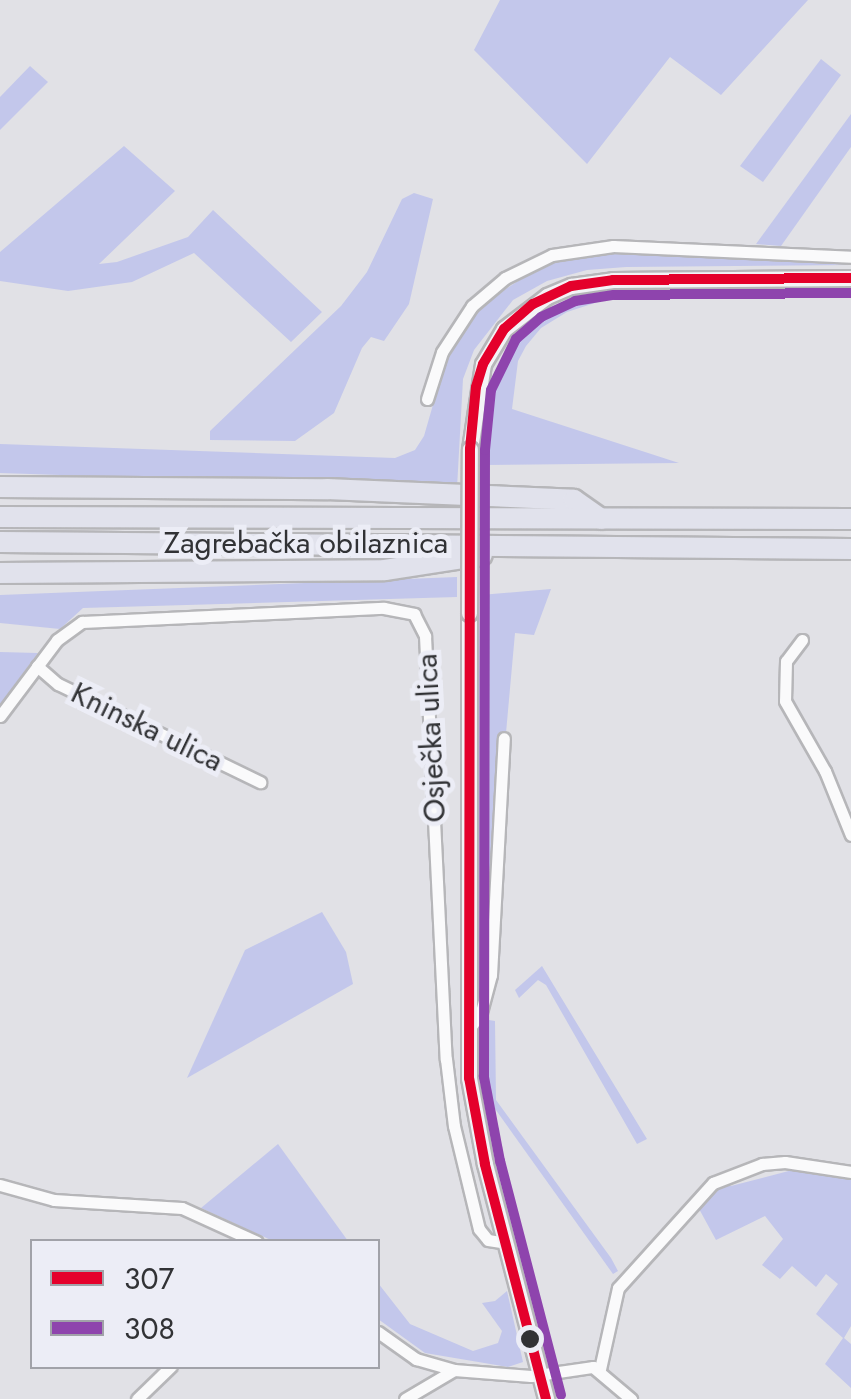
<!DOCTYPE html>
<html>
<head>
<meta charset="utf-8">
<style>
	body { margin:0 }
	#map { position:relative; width:851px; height:1399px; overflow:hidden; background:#e1e1e6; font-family:Jost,sans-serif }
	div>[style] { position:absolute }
	.green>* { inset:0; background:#c3c7eb }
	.roads { filter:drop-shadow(2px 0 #b6b6b9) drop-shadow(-2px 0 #b6b6b9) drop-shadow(0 2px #b6b6b9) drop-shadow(0 -2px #b6b6b9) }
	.street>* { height:11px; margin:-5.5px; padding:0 5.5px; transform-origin:5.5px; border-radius:5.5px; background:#fafafb }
	.secondary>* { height:15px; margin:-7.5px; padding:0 7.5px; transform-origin:7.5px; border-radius:7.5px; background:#f3f3f6 }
	.highway>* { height:20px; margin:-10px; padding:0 10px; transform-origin:10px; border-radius:10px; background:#e1e2ec }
	.bridges { filter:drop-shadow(2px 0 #b6b6b9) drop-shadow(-2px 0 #b6b6b9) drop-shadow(0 2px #b6b6b9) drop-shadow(0 -2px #b6b6b9) }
	.secondary-bridge>* { height:15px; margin:-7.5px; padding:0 7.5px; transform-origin:7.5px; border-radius:7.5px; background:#f3f3f6 }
	.bus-1>* { height:10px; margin:-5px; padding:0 5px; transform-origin:5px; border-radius:5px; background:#e4002b }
	.bus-2>* { height:10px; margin:-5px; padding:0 5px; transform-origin:5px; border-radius:5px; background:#8e44ad }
	.dots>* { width:28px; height:28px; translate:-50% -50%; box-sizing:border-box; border:5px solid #ecedf6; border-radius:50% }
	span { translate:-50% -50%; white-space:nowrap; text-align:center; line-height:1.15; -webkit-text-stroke:10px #ecedf6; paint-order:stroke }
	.street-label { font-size:30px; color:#313235 }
	.legend { position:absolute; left:30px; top:1239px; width:350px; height:130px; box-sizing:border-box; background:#ecedf6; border:2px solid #a1a2a9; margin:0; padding:12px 18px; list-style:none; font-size:30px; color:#313235 }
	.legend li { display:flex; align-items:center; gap:20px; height:50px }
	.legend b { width:50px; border:2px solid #a1a2a9 }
</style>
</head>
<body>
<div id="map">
	<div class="green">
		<div style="clip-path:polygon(500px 0,808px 0,721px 95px,670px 57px,587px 164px,474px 50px)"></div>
		<div style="clip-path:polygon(821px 59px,841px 75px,763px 182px,740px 166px)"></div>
		<div style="clip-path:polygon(30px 66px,48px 82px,0 130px,0 97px)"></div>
		<div style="clip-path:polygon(851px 114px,851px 147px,781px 246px,756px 244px)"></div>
		<div style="clip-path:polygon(124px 146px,175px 191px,99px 264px,117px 262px,188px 237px,213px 210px,322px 312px,291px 342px,194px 253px,132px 282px,68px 291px,0 281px,0 252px)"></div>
		<div style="clip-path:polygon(414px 193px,433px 199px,409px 304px,384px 341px,371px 337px,362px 348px,334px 413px,295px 441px,210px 440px,210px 431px,341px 306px,367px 272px,402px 199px)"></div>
		<div style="clip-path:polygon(613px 253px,851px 265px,626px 267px,587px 270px,547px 281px,513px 300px,474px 350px,463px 379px,457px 488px,0 473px,0 444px,395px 458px,415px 450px,424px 436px,445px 363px,482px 304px,540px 267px,573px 256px)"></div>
		<div style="clip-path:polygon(601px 301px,567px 312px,541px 328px,526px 346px,518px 361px,512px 409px,679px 463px,485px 465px,486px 414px,493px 388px,517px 338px,559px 306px)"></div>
		<div style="clip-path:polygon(457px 577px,457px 597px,83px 608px,60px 629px,0 623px,0 595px)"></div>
		<div style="clip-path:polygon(551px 589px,534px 635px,515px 633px,506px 733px,498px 733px,485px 975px,475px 1008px,480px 595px)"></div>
		<div style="clip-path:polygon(0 652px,38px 653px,0 705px)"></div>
		<div style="clip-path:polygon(322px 912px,346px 952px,353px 984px,187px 1078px,245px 950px)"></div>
		<div style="clip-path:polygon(542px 966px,647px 1139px,637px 1144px,546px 985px,538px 980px,519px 998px,515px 990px)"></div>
		<div style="clip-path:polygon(489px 1020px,495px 1021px,496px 1100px,611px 1258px,618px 1271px,613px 1274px,488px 1099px)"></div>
		<div style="clip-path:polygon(278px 1144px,348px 1241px,273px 1241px,201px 1208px)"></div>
		<div style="clip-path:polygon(804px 1167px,851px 1177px,851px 1326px,844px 1338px,851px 1344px,851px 1388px,825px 1364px,843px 1338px,816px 1314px,838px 1284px,826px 1274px,816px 1287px,792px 1266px,780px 1279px,762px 1265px,783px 1239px,765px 1216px,716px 1240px,698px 1207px,723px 1182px,731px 1186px)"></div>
		<div style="clip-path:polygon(378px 1283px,410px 1324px,473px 1351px,498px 1343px,502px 1331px,482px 1303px,495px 1301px,507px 1291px,523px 1362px,508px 1367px,425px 1353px,378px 1319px)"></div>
	</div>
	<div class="roads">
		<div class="street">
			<div style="left:427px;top:399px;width:49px;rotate:-72.3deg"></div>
			<div style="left:442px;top:352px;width:55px;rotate:-56.9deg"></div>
			<div style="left:472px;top:306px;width:43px;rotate:-40.3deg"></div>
			<div style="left:505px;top:278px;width:52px;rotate:-26.1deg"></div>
			<div style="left:552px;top:255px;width:62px;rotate:-8.4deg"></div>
			<div style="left:613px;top:246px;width:238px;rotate:2.6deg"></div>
			<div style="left:802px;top:640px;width:26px;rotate:127deg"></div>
			<div style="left:786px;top:661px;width:40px;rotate:91.4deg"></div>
			<div style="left:785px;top:701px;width:81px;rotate:60.3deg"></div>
			<div style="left:825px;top:771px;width:69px;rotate:67.9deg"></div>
			<div style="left:37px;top:666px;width:28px;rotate:41deg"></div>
			<div style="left:58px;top:684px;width:225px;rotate:25.9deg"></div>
			<div style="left:0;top:716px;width:95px;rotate:-53.1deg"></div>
			<div style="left:57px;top:640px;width:31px;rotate:-36deg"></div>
			<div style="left:82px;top:622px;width:302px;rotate:-2.7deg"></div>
			<div style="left:384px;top:608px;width:31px;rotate:11deg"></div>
			<div style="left:414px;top:614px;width:25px;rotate:63deg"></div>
			<div style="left:425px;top:636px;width:424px;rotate:87.2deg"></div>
			<div style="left:446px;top:1059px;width:67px;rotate:83.2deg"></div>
			<div style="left:454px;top:1126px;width:106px;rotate:76.4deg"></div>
			<div style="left:479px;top:1229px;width:14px;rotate:51deg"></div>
			<div style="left:488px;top:1240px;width:18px;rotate:9deg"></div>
			<div style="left:470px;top:1028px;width:19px;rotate:-55deg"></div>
			<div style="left:481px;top:1012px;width:38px;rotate:-75deg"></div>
			<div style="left:491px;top:975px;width:237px;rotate:-86.9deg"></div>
			<div style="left:0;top:1185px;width:56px;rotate:15.5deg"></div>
			<div style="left:54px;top:1200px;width:128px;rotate:3.6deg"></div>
			<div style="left:182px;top:1208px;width:82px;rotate:24.4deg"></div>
			<div style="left:378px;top:1332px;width:47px;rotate:35.4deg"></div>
			<div style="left:416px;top:1359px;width:40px;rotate:16deg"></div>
			<div style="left:454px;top:1370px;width:77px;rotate:4.5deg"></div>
			<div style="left:531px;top:1376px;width:63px;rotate:-8.3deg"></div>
			<div style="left:593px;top:1367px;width:50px;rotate:40.1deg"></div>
			<div style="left:600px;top:1369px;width:83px;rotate:-77.5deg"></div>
			<div style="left:618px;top:1288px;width:142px;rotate:-47.9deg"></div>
			<div style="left:713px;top:1183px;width:53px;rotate:-21.2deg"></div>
			<div style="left:762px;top:1164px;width:23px;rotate:-5deg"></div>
			<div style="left:785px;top:1162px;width:67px;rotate:8.6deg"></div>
			<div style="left:137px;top:1399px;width:47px;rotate:-44.1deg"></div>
			<div style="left:405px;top:1399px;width:57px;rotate:-30.6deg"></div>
		</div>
		<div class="secondary">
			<div style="left:470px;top:449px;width:86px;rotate:-81.3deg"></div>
			<div style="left:483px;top:364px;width:41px;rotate:-59deg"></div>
			<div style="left:504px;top:329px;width:54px;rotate:-37.5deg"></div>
			<div style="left:547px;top:296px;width:26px;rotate:-23deg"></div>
			<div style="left:571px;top:286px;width:42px;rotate:-8.1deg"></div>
			<div style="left:613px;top:280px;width:238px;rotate:-0.5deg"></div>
			<div style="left:469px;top:613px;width:465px;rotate:90deg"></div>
			<div style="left:469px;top:1078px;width:87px;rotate:79.5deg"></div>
			<div style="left:485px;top:1164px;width:243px;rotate:75.4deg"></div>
		</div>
		<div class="highway">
			<div style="left:0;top:487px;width:327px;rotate:0.4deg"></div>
			<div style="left:327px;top:489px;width:247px;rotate:2.5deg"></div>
			<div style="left:574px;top:500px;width:33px;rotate:35deg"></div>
			<div style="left:0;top:517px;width:851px;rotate:0.13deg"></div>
			<div style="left:0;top:542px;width:851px;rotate:0.47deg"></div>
			<div style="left:0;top:573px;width:385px;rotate:-0.4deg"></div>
			<div style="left:385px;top:570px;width:98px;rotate:-8.8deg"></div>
		</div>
	</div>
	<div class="bridges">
		<div class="secondary-bridge">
			<div style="left:469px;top:613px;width:164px;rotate:-89.7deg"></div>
		</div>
	</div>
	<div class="bus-1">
		<div style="left:546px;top:1399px;width:243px;rotate:-104.6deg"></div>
		<div style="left:485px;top:1164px;width:87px;rotate:-100.5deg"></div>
		<div style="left:469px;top:1078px;width:629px;rotate:-89.91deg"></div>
		<div style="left:470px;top:449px;width:62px;rotate:-84.5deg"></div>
		<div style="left:476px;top:387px;width:24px;rotate:-73deg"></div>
		<div style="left:483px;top:364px;width:41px;rotate:-59deg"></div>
		<div style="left:504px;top:329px;width:38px;rotate:-41deg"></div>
		<div style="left:533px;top:304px;width:42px;rotate:-25.3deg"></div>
		<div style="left:571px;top:286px;width:42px;rotate:-8.1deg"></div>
		<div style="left:613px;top:280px;width:238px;rotate:-0.5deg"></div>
	</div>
	<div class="bus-2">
		<div style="left:561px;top:1395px;width:242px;rotate:-104.6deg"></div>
		<div style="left:500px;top:1161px;width:86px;rotate:-100.8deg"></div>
		<div style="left:484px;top:1077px;width:627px;rotate:-89.91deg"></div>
		<div style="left:485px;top:450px;width:60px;rotate:-84.3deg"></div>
		<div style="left:491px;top:390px;width:57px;rotate:-63.9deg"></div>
		<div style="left:516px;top:339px;width:33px;rotate:-41deg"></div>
		<div style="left:541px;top:317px;width:38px;rotate:-25deg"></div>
		<div style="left:575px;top:301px;width:39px;rotate:-9deg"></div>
		<div style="left:614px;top:295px;width:237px;rotate:-0.5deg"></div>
	</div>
	<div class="dots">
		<div style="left:530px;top:1339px;background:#313235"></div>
	</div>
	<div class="street-label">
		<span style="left:306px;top:543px">Zagrebačka obilaznica</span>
		<span style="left:147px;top:727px;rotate:26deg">Kninska ulica</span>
		<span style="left:431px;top:738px;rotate:-93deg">Osječka ulica</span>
	</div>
	<ul class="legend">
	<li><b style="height:12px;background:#e4002b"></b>307</li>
	<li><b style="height:12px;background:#8e44ad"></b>308</li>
	</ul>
</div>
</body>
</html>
